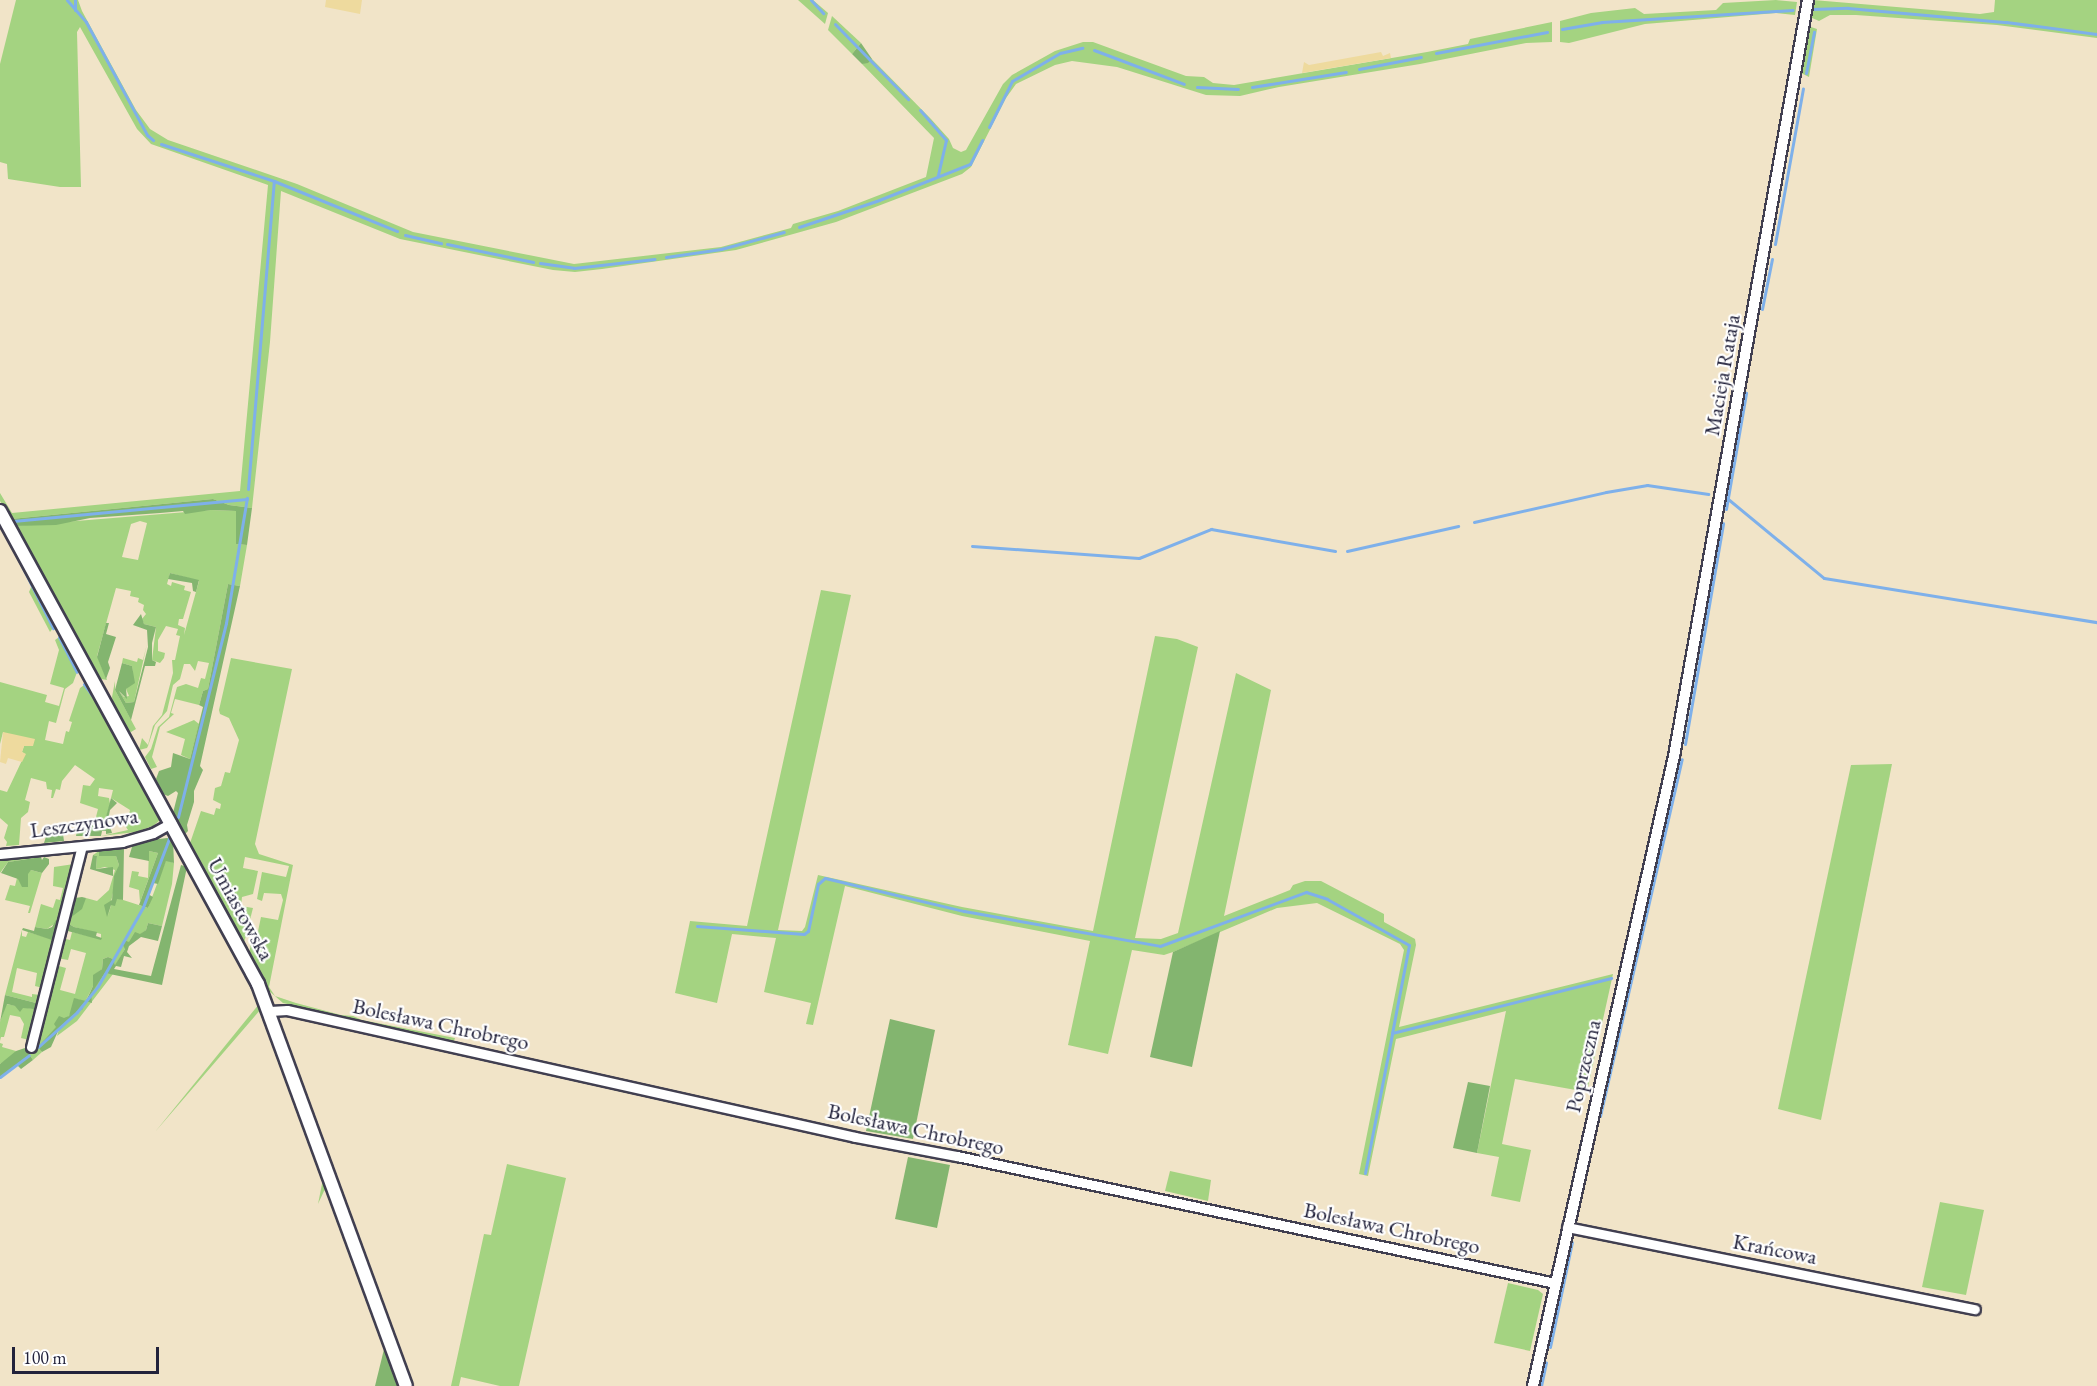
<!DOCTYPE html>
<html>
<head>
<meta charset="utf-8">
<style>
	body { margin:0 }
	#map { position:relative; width:2097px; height:1386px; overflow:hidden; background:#f1e4c8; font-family:"EB Garamond",serif }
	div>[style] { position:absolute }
	.green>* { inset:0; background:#a4d381 }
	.forest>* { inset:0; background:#83b56f }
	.sand>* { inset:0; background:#eeda9e }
	.stream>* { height:3px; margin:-1.5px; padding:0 1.5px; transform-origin:1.5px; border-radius:1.5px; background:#7eb0ea }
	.roads { filter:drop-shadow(2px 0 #413f50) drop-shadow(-2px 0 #413f50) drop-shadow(0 2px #413f50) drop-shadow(0 -2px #413f50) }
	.minor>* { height:9px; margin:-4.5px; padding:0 4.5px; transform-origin:4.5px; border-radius:4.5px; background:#fff }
	.tertiary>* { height:10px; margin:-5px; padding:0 5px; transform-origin:5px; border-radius:5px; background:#fff }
	.secondary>* { height:12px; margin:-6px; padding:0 6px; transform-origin:6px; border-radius:6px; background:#fff }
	span { translate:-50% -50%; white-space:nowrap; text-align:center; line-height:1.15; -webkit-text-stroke:4.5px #fff; paint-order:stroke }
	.street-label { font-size:22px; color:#22223b }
	.scale { position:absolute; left:12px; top:1347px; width:147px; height:27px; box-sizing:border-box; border:3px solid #22223b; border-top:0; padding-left:8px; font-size:18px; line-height:21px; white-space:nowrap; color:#22223b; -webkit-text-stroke:4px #fff; paint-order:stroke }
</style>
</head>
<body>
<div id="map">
	<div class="green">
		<div style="clip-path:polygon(16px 0,78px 0,82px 11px,136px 110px,150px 129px,168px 140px,297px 184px,413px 232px,574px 264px,721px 247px,791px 228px,793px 224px,838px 211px,926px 177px,934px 138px,862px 64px,872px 59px,931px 119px,949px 139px,953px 148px,961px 152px,966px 150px,1003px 84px,1012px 75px,1055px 51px,1083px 42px,1093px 42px,1186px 76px,1204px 77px,1213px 83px,1234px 85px,1427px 52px,1468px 44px,1470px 39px,1552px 22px,1552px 42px,1526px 43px,1420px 64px,1279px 87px,1240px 96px,1206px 95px,1117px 67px,1072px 61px,1055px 65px,1016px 84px,1006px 98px,971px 167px,962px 174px,836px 222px,736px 250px,602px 269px,575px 272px,553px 270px,400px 239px,281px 191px,270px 342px,252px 508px,229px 505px,213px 499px,11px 519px,0 501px,0 493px,12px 513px,240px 491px,268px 185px,151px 144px,137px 129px,80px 27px,77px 32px,81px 187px,60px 187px,8px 179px,7px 164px,0 162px,0 64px)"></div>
		<div style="clip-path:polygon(798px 0,813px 0,828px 13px,825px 24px)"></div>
		<div style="clip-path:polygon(1776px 0,1797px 2px,1795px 15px,1776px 13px,1645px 24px,1569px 43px,1560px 42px,1560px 21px,1591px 13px,1635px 8px,1644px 14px,1716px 10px,1723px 3px)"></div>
		<div style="clip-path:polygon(1813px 0,1980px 14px,1994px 12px,1995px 0,2097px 0,2097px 38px,1997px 25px,1856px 15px,1830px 15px,1819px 21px,1810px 17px)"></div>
		<div style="clip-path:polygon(832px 16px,861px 43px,852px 54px,828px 30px)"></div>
		<div style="clip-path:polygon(1811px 27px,1817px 29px,1809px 77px,1801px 73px,1807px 32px)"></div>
		<div style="clip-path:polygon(evenodd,211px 510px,236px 511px,236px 544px,247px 545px,240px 586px,228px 584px,208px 689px,203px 691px,199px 705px,175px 699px,171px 713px,174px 714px,160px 727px,152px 757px,157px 767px,151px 769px,145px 757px,151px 749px,158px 727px,169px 717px,177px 687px,186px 684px,198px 688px,201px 678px,205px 679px,209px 663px,198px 661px,195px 671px,190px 664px,184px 664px,180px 679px,173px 685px,167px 711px,155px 725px,148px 746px,147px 748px,139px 750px,142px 738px,148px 745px,153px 726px,162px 715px,173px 673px,172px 660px,175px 660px,180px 636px,176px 635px,178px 629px,166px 626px,158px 640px,158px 651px,165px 653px,164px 658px,160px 663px,152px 660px,156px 627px,144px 624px,142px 619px,146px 614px,143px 610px,144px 605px,138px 602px,139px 598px,130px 596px,131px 591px,116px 588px,97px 656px,107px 680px,101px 679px,15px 526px,211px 510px,140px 521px,147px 523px,138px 560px,122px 557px,131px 524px,140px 521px,211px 510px,170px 573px,199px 581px,184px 635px,185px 628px,178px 625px,179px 619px,183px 619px,191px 592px,184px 590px,185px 586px,172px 582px,171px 586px,167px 584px,170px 573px)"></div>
		<div style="clip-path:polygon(33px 583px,56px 624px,50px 632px,29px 592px)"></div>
		<div style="clip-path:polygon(821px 590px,851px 595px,778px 930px,802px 931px,805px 927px,818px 875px,962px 907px,1093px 931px,1155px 636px,1177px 639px,1198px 647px,1135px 938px,1161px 939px,1178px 933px,1236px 673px,1271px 690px,1224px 916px,1290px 890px,1293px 885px,1305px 881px,1321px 881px,1384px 914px,1384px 922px,1415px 939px,1416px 945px,1399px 1027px,1613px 974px,1587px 1092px,1515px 1079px,1502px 1144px,1531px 1150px,1520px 1202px,1491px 1196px,1499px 1157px,1477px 1153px,1506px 1011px,1396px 1039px,1368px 1176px,1359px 1174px,1404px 950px,1400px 944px,1317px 903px,1277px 908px,1173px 952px,1164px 955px,1132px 950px,1108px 1054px,1068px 1045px,1090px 941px,962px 916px,845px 886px,813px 1025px,806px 1024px,811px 1003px,764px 992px,776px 938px,732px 934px,717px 1003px,675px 993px,690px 921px,747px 926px)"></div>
		<div style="clip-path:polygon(62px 635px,79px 667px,73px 683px,65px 689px,56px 723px,49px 721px,45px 740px,63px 744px,66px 731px,69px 732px,72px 722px,69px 721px,80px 688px,87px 683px,90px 685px,160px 820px,153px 826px,136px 832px,101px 836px,128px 830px,126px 827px,130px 810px,111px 798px,113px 790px,99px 788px,98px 796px,109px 798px,110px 804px,103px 828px,94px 825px,98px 809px,80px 803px,83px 785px,90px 786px,95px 779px,75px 765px,62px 781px,60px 790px,56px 789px,53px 798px,51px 798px,52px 790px,47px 789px,46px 782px,31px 778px,25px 800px,30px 802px,28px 812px,21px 818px,19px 845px,6px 846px,7px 842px,4px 838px,8px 825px,0 818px,0 790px,7px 792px,25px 754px,22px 752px,24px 746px,3px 732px,0 744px,0 682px,47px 695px,45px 702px,59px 706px,64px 688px,50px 684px,59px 650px,55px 640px)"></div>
		<div style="clip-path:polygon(147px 644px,134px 702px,126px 703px,119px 691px,124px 697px,129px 696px,126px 689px,133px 677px,132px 666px,122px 663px,123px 658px,137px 662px,138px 658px,143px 660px)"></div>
		<div style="clip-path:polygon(231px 658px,292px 669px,255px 844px,259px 854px,293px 865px,269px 987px,275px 996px,296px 1003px,341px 1015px,353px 1016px,362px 1020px,455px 1038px,454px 1041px,283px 1003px,268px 990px,249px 953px,253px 935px,257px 936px,261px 917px,278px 920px,283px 900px,281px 894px,264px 893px,262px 901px,257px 899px,262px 872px,286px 877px,289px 866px,245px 857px,243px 868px,258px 871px,253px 894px,242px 897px,241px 906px,253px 908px,244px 943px,189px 846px,201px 811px,214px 815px,216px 808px,220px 809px,221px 804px,213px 800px,215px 788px,221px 786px,225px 772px,230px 773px,239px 740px,229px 718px,220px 714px,219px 710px)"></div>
		<div style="clip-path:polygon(115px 681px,115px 690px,136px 729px,131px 732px,127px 730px,114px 708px,112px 697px)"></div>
		<div style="clip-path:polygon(194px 720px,199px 724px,190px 759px,181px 755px,185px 739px,166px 732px)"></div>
		<div style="clip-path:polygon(1892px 764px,1821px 1120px,1778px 1109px,1851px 765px)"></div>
		<div style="clip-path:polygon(99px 851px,100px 856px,116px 856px,119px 865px,108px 916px,111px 905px,117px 898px,148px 908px,166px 860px,174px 863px,172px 884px,162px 926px,148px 923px,146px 930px,129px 943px,125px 940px,125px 949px,115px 966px,113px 959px,108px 957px,103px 959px,102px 969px,93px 976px,93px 986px,86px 1000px,105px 973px,113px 974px,77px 1021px,57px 1036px,59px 1029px,82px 1010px,82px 1001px,78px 999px,69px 1016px,39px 1047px,42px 1052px,33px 1060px,26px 1050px,53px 987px,55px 965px,66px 968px,60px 990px,75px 994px,86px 953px,71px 949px,68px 960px,57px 958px,62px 938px,70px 940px,72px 932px,101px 939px,101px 934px,74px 927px,66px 922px,84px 853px,83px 866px,70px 917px,86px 898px,97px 901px,109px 890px,115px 870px,105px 867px,96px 869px,97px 856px,93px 855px)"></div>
		<div style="clip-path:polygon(149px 851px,158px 853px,140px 902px,139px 890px,129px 887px,132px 871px,139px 872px,138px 876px,148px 878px)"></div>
		<div style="clip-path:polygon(42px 854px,41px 857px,8px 862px,0 873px,0 858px)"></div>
		<div style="clip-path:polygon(74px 864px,60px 920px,47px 929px,35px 927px,41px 904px,53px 908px,56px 899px,60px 900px,63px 888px,53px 886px,54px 867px)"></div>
		<div style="clip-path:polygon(31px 870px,42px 873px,30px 913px,28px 913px,30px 906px,5px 900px,10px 885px,15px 886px,17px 878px)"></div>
		<div style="clip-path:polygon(203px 892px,260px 1000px,386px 1341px,383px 1346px,327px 1189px,324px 1191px,318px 1204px,323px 1179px,287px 1080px,284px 1079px,285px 1072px,261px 1009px,155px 1132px,259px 1004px)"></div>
		<div style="clip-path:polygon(22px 930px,22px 936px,26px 937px,28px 932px,55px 940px,43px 988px,35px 986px,37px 973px,17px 968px,12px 992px,32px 997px,32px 994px,40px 995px,36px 1003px,5px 995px)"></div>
		<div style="clip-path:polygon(6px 1004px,33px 1009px,35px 1017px,29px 1040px,21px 1038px,24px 1024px,20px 1017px,10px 1015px,4px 1037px,1px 1037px,0 1041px,0 1022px)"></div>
		<div style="clip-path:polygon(0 1043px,3px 1044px,2px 1047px,16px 1051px,13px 1056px,0 1064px)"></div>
		<div style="clip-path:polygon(507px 1164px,566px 1178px,519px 1386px,500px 1386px,461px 1377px,459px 1386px,451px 1386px,484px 1234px,491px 1235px)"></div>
		<div style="clip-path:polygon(1170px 1171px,1211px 1180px,1208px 1201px,1165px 1191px)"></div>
		<div style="clip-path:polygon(1940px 1202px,1984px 1210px,1966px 1295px,1922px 1287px)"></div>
		<div style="clip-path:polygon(1508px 1283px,1538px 1290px,1543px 1294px,1530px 1351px,1494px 1343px)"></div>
	</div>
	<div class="forest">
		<div style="clip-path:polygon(861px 43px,872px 59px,868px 63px,862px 64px,852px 54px)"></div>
		<div style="clip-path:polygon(213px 499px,229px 505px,252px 508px,247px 545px,236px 544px,236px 511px,211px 510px,185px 514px,183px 511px,160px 513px,90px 518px,56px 525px,15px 526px,11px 519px)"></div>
		<div style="clip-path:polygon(170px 573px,199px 580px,196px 592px,193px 591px,192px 583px,168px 579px)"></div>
		<div style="clip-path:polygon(228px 584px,240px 586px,200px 766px,203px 770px,194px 791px,194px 802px,187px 825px,188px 831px,183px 836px,173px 813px,178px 793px,176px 791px,168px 796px,163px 794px,156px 779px,159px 771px,171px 767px,173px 753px,190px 759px,203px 707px,199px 705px,203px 691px,208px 689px)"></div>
		<div style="clip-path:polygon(141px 614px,144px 624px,156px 627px,152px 643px,152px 660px,156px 662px,155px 666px,145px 666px,131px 720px,115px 690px,122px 663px,132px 666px,135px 683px,126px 689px,127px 699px,119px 691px,126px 703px,134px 702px,148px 647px,147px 630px,133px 625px)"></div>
		<div style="clip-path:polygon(106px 623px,109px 623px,106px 634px,116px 637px,108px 662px,110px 668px,106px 679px,97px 657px)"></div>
		<div style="clip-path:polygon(111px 798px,117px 803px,110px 810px,108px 820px,112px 833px,106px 834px,106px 831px,102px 831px,101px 836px,76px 836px,79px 821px,103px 828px)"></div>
		<div style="clip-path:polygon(48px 830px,63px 834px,64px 841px,44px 843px)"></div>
		<div style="clip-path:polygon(167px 838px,173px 840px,174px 863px,166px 861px,158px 884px,153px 883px,148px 894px,153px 897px,148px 908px,139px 905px,158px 853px,149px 851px,149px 861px,129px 857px,132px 847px,135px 842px)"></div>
		<div style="clip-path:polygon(124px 849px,123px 900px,117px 899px,115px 906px,111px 905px,107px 917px,104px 905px,112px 900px,114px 876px,119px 865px,116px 856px,99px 856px,99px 851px)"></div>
		<div style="clip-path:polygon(93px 855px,97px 856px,96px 869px,113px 867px,113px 876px,90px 869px)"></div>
		<div style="clip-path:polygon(41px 857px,42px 860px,44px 857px,49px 859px,49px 864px,42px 873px,31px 870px,28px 874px,28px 887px,22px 887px,18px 879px,1px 873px,8px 862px)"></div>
		<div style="clip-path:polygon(181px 865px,187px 867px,162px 985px,105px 973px,91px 994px,92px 1003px,86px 1001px,82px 1010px,59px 1029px,51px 1047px,42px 1052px,38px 1047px,56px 1027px,54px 1024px,59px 1016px,64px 1018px,69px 1016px,74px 998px,86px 1001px,93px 986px,93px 975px,102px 969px,103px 959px,108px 957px,113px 959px,115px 965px,125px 949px,122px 943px,124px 940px,129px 942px,135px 932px,140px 934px,146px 930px,148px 923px,162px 926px,158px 941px,141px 937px,129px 946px,127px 952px,132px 958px,124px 956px,121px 967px,116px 966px,114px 969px,151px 976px)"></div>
		<div style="clip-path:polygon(82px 897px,86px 898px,82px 909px,70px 918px,75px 898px)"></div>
		<div style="clip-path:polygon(56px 920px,60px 920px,55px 941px,22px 930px,23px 928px,34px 931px,35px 927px,47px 929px,52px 927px)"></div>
		<div style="clip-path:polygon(66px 922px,74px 927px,97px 932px,96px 936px,102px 938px,101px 940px,64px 930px)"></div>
		<div style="clip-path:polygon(1220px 931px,1192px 1067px,1150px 1057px,1173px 952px)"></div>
		<div style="clip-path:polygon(5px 995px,36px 1003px,40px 997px,35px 1017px,33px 1009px,23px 1008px,20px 1012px,15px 1006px,7px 1004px,0 1022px)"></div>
		<div style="clip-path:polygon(890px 1019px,935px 1030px,913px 1139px,866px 1131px)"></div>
		<div style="clip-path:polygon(25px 1048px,33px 1060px,21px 1069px,17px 1065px,0 1077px,0 1064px,16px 1051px)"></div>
		<div style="clip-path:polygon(1468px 1082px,1490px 1086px,1477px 1153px,1453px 1148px)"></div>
		<div style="clip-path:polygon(908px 1157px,950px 1165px,937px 1228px,895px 1219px)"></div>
		<div style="clip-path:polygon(386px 1341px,401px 1386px,375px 1386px)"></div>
	</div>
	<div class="sand">
		<div style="clip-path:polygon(326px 0,362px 0,360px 14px,325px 7px)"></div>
		<div style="clip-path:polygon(1381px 52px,1383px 56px,1390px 53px,1391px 58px,1302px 73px,1304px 62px,1309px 65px)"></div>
		<div style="clip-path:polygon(3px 732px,35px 739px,33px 746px,24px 746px,22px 752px,26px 754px,22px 762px,8px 758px,6px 764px,0 762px)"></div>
	</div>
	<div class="stream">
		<div style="left:67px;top:0;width:29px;rotate:49deg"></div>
		<div style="left:86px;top:22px;width:128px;rotate:61.6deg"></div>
		<div style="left:147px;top:135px;width:8px;rotate:40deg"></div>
		<div style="left:75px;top:0;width:10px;rotate:90deg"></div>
		<div style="left:811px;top:0;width:18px;rotate:47deg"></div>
		<div style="left:1812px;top:9px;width:36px;rotate:-2deg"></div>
		<div style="left:1848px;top:8px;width:159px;rotate:5.1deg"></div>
		<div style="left:2006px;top:22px;width:92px;rotate:7.5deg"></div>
		<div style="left:835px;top:24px;width:105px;rotate:45.8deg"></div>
		<div style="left:1562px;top:29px;width:41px;rotate:-9.9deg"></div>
		<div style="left:1602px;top:22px;width:191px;rotate:-3.6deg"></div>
		<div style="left:1094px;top:50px;width:96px;rotate:20.7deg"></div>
		<div style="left:1436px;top:53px;width:113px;rotate:-10.7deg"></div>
		<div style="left:1359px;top:69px;width:63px;rotate:-11deg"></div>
		<div style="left:1806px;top:73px;width:42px;rotate:-79deg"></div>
		<div style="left:1197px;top:87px;width:41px;rotate:2.8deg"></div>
		<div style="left:1252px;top:87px;width:95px;rotate:-9.1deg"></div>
		<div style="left:920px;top:110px;width:40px;rotate:49deg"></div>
		<div style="left:946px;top:140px;width:37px;rotate:103deg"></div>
		<div style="left:989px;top:127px;width:51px;rotate:-63.4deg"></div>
		<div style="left:1012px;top:81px;width:56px;rotate:-30.3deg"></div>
		<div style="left:1060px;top:53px;width:23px;rotate:-13deg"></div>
		<div style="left:161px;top:144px;width:119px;rotate:18.1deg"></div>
		<div style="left:274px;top:181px;width:133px;rotate:22.1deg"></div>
		<div style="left:799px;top:227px;width:84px;rotate:-18.6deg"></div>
		<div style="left:879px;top:200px;width:98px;rotate:-21.6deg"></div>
		<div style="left:970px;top:164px;width:27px;rotate:-63deg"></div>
		<div style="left:405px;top:235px;width:37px;rotate:13deg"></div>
		<div style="left:447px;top:244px;width:88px;rotate:11.8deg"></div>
		<div style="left:1775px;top:244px;width:158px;rotate:-79.8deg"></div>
		<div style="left:666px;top:257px;width:56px;rotate:-8.3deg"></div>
		<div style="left:721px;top:249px;width:65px;rotate:-15.1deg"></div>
		<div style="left:540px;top:263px;width:34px;rotate:8deg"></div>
		<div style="left:574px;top:268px;width:81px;rotate:-6.4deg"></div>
		<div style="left:1762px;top:309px;width:51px;rotate:-78.7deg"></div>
		<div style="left:248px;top:489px;width:309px;rotate:-85.2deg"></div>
		<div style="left:1728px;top:499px;width:124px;rotate:39.5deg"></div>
		<div style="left:1824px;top:578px;width:277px;rotate:9.2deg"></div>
		<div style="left:1726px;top:509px;width:118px;rotate:-80.2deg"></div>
		<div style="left:13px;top:521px;width:235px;rotate:-5.4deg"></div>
		<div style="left:1474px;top:522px;width:135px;rotate:-12.8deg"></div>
		<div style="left:1606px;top:492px;width:42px;rotate:-9.7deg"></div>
		<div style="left:1647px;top:485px;width:62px;rotate:8.4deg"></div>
		<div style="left:972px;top:546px;width:167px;rotate:4.1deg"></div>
		<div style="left:1139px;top:558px;width:78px;rotate:-21.9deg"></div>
		<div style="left:1211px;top:529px;width:126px;rotate:10.1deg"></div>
		<div style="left:1347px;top:551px;width:114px;rotate:-12.7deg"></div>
		<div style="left:16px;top:554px;width:83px;rotate:63.4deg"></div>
		<div style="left:59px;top:637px;width:39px;rotate:63deg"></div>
		<div style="left:84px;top:684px;width:26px;rotate:54deg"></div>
		<div style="left:107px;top:721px;width:98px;rotate:61.3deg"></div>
		<div style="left:1685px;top:744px;width:224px;rotate:-80.2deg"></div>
		<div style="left:178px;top:817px;width:200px;rotate:-76.1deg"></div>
		<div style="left:226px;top:623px;width:127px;rotate:-80.5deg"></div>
		<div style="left:697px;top:926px;width:107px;rotate:4.3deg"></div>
		<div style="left:804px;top:934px;width:5px;rotate:-37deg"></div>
		<div style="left:808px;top:931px;width:48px;rotate:-78deg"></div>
		<div style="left:818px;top:884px;width:9px;rotate:-41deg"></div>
		<div style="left:825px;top:878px;width:143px;rotate:13.4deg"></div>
		<div style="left:964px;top:911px;width:199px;rotate:10.1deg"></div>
		<div style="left:1160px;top:946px;width:156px;rotate:-20.3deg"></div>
		<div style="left:1306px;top:892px;width:22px;rotate:18deg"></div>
		<div style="left:1327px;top:899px;width:94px;rotate:29.3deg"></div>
		<div style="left:1409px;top:945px;width:90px;rotate:100.9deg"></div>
		<div style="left:1392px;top:1033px;width:226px;rotate:-14.1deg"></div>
		<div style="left:38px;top:1047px;width:52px;rotate:-41.9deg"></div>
		<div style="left:77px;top:1012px;width:33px;rotate:-51deg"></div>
		<div style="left:98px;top:986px;width:91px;rotate:-60.3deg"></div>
		<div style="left:143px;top:907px;width:76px;rotate:-69.2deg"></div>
		<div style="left:0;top:1077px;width:36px;rotate:-37deg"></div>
		<div style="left:1600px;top:1116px;width:366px;rotate:-77.1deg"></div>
		<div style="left:1365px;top:1173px;width:142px;rotate:-79deg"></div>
		<div style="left:1550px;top:1347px;width:107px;rotate:-78.2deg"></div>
		<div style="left:1541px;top:1386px;width:24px;rotate:-78deg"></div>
	</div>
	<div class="roads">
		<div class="minor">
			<div style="left:0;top:854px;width:123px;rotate:-5.6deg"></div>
			<div style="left:122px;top:842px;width:32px;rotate:-16deg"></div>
			<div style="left:153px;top:833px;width:21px;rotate:-29deg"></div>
			<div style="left:270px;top:1011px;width:17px;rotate:-3deg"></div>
			<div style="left:287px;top:1010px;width:582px;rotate:12.6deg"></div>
			<div style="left:855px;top:1137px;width:104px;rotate:10.6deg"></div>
			<div style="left:957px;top:1156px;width:611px;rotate:11.99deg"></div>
			<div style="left:31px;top:1047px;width:207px;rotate:-75.8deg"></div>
			<div style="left:1567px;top:1227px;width:416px;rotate:11.4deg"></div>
		</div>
		<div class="tertiary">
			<div style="left:1533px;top:1386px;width:646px;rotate:-77.38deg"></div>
			<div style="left:1674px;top:756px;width:768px;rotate:-79.95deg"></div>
		</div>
		<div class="secondary">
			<div style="left:0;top:511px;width:539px;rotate:61.39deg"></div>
			<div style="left:258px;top:984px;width:428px;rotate:69.8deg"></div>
		</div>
	</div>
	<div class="street-label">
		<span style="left:1722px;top:375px;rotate:-80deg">Macieja Rataja</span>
		<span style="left:84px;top:823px;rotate:-8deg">Leszczynowa</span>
		<span style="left:241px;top:909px;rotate:61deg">Umiastowska</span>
		<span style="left:441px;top:1024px;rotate:12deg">Bolesława Chrobrego</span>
		<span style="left:1583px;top:1066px;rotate:-77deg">Poprzeczna</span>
		<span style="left:916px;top:1129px;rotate:12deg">Bolesława Chrobrego</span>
		<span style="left:1392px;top:1228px;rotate:12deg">Bolesława Chrobrego</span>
		<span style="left:1775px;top:1249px;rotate:11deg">Krańcowa</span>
	</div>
	<div class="scale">100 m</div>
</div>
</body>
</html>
